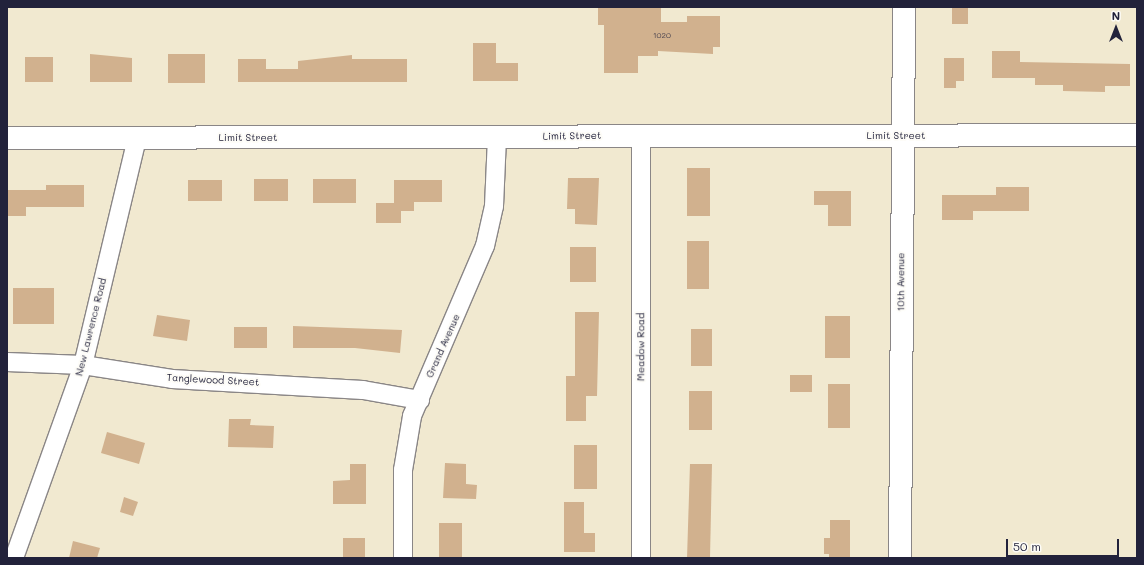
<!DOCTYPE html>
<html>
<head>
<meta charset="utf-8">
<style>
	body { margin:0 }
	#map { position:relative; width:1144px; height:565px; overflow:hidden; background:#f1e9d0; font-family:Mali,sans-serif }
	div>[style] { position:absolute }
	.building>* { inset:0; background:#d1b18e }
	.roads { filter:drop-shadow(1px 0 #8a8686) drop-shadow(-1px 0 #8a8686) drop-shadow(0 1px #8a8686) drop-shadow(0 -1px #8a8686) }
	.minor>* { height:18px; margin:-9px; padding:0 9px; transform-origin:9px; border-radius:9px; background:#fff }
	.tertiary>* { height:22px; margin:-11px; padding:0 11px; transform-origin:11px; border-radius:11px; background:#fff }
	span { translate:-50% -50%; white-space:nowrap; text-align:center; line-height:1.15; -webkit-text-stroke:4px #fdfcf7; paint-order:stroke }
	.number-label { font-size:8px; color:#4e4650 }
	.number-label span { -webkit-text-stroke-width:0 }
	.street-label { font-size:10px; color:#22223b }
	.frame { position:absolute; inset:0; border:8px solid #22223b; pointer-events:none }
	.north { position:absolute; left:1096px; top:8px; width:40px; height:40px; -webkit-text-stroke:3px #fdfcf7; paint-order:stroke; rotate:0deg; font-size:11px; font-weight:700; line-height:16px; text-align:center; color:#22223b }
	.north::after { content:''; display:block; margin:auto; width:14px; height:18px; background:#22223b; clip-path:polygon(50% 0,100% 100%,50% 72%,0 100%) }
	.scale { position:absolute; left:1006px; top:539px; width:113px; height:18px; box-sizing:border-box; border:2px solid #22223b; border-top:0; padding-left:5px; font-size:12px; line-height:14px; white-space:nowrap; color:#22223b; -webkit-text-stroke:3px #fdfcf7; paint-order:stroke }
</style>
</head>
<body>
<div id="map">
	<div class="building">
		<div style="clip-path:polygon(598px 7px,661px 7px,661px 22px,687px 22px,687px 16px,720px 16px,720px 47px,713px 47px,713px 54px,658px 51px,658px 56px,638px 56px,638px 73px,604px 73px,604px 25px,598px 25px)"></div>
		<div style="clip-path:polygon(952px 7px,968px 7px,968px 24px,952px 24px)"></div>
		<div style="clip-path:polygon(473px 43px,496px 43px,496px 63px,518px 63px,518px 81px,473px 81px)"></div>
		<div style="clip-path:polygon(992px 51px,1020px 51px,1020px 62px,1130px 64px,1130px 86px,1105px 86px,1105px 92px,1063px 91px,1063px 85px,1035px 85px,1035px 78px,992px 78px)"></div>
		<div style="clip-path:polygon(90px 54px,132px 58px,132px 82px,90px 82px)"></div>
		<div style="clip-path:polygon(168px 54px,205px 54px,205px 83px,168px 83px)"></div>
		<div style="clip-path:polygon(352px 55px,352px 59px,407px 59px,407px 82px,238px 82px,238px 59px,266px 59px,266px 69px,298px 69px,298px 61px)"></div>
		<div style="clip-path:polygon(25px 57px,53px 57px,53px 82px,25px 82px)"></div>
		<div style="clip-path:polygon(944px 58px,964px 58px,964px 81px,956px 81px,956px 88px,944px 88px)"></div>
		<div style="clip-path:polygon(687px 168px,710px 168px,710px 216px,687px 216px)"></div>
		<div style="clip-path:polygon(568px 178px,599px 178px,597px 225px,575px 224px,575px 209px,567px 209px)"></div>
		<div style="clip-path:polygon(254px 179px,288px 179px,288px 201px,254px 201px)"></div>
		<div style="clip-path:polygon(313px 179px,356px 179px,356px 203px,313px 203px)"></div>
		<div style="clip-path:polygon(188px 180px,222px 180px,222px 201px,188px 201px)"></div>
		<div style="clip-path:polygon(394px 180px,442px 180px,442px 202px,414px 202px,414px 211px,401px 211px,401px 223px,376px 223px,376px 203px,394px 203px)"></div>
		<div style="clip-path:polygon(46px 185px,84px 185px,84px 207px,26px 207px,26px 216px,7px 216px,7px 190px,46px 190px)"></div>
		<div style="clip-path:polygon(996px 187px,1029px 187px,1029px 211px,973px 211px,973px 220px,942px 220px,942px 195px,996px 195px)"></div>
		<div style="clip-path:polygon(814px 191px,851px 191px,851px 226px,828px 226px,828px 205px,814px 205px)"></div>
		<div style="clip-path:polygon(687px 241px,709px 241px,709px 289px,687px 289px)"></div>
		<div style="clip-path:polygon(570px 247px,596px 247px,596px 282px,570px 282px)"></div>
		<div style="clip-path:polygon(13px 288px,54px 288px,54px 324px,13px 324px)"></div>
		<div style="clip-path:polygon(575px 312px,599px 312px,597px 396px,586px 396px,586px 421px,566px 421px,566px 376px,575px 376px)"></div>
		<div style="clip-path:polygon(157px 315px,190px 320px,187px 341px,153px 336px)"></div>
		<div style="clip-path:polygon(825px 316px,850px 316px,850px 358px,825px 358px)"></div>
		<div style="clip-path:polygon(293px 326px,402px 330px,400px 353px,355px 348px,293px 348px)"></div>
		<div style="clip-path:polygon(234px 327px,267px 327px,267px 348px,234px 348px)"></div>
		<div style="clip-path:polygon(691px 329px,712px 329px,712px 366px,691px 366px)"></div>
		<div style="clip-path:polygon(790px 375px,812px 375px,812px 392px,790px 392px)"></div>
		<div style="clip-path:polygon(828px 384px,850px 384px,850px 428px,828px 428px)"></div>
		<div style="clip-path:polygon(689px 391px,712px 391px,712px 430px,689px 430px)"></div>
		<div style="clip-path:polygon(229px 419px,251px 419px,250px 425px,274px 426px,273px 448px,228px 447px)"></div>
		<div style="clip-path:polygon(107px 432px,145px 443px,139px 464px,101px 453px)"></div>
		<div style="clip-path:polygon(574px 445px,597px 445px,597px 489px,574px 489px)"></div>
		<div style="clip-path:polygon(445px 463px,466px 464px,466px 484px,477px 485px,476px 499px,443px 498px)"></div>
		<div style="clip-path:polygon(350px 464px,366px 464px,366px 504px,333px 504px,333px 481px,350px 480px)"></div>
		<div style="clip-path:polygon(690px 464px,712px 464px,710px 558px,687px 558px)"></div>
		<div style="clip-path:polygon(124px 497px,138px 502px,133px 516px,120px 512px)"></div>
		<div style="clip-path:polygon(564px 502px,584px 502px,584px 533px,595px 533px,595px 552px,564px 552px)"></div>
		<div style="clip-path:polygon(830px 520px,850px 520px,850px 558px,829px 558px,829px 554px,824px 554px,824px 538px,830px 538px)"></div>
		<div style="clip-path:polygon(439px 523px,462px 523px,462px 558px,439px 558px)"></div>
		<div style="clip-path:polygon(343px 538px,365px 538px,365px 558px,343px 558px)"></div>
		<div style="clip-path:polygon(73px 541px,100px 548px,97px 558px,69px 558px)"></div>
	</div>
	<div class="roads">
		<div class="minor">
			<div style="left:641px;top:136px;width:422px;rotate:90deg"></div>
			<div style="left:7px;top:362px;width:76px;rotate:2.3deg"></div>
			<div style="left:83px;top:365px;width:90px;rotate:8.9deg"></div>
			<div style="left:172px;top:379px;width:191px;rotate:3.3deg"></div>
			<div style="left:363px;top:390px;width:58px;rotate:10deg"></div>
			<div style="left:14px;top:558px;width:205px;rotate:-70.3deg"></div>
			<div style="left:83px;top:365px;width:233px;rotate:-76.6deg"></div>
			<div style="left:403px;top:558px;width:88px;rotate:-90deg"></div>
			<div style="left:403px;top:470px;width:55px;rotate:-80.5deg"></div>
			<div style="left:412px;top:416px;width:185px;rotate:-66.8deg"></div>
			<div style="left:485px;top:246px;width:41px;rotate:-77.3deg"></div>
			<div style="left:494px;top:206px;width:69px;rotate:-87.5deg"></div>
		</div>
		<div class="tertiary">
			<div style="left:7px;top:138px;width:1130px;rotate:-0.15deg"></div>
			<div style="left:900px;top:558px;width:551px;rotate:-89.58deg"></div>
		</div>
	</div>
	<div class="number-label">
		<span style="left:662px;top:36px">1020</span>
	</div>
	<div class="street-label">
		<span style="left:572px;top:136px;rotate:-1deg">Limit Street</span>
		<span style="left:896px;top:136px">Limit Street</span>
		<span style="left:248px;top:138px">Limit Street</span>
		<span style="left:901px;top:282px;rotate:-90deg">10th Avenue</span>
		<span style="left:91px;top:327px;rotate:-76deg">New Lawrence Road</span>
		<span style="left:443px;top:346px;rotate:-66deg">Grand Avenue</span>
		<span style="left:641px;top:347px;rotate:-90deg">Meadow Road</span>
		<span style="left:213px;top:380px;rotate:3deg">Tanglewood Street</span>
	</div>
	<div class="frame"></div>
	<div class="north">N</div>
	<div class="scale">50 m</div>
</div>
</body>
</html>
